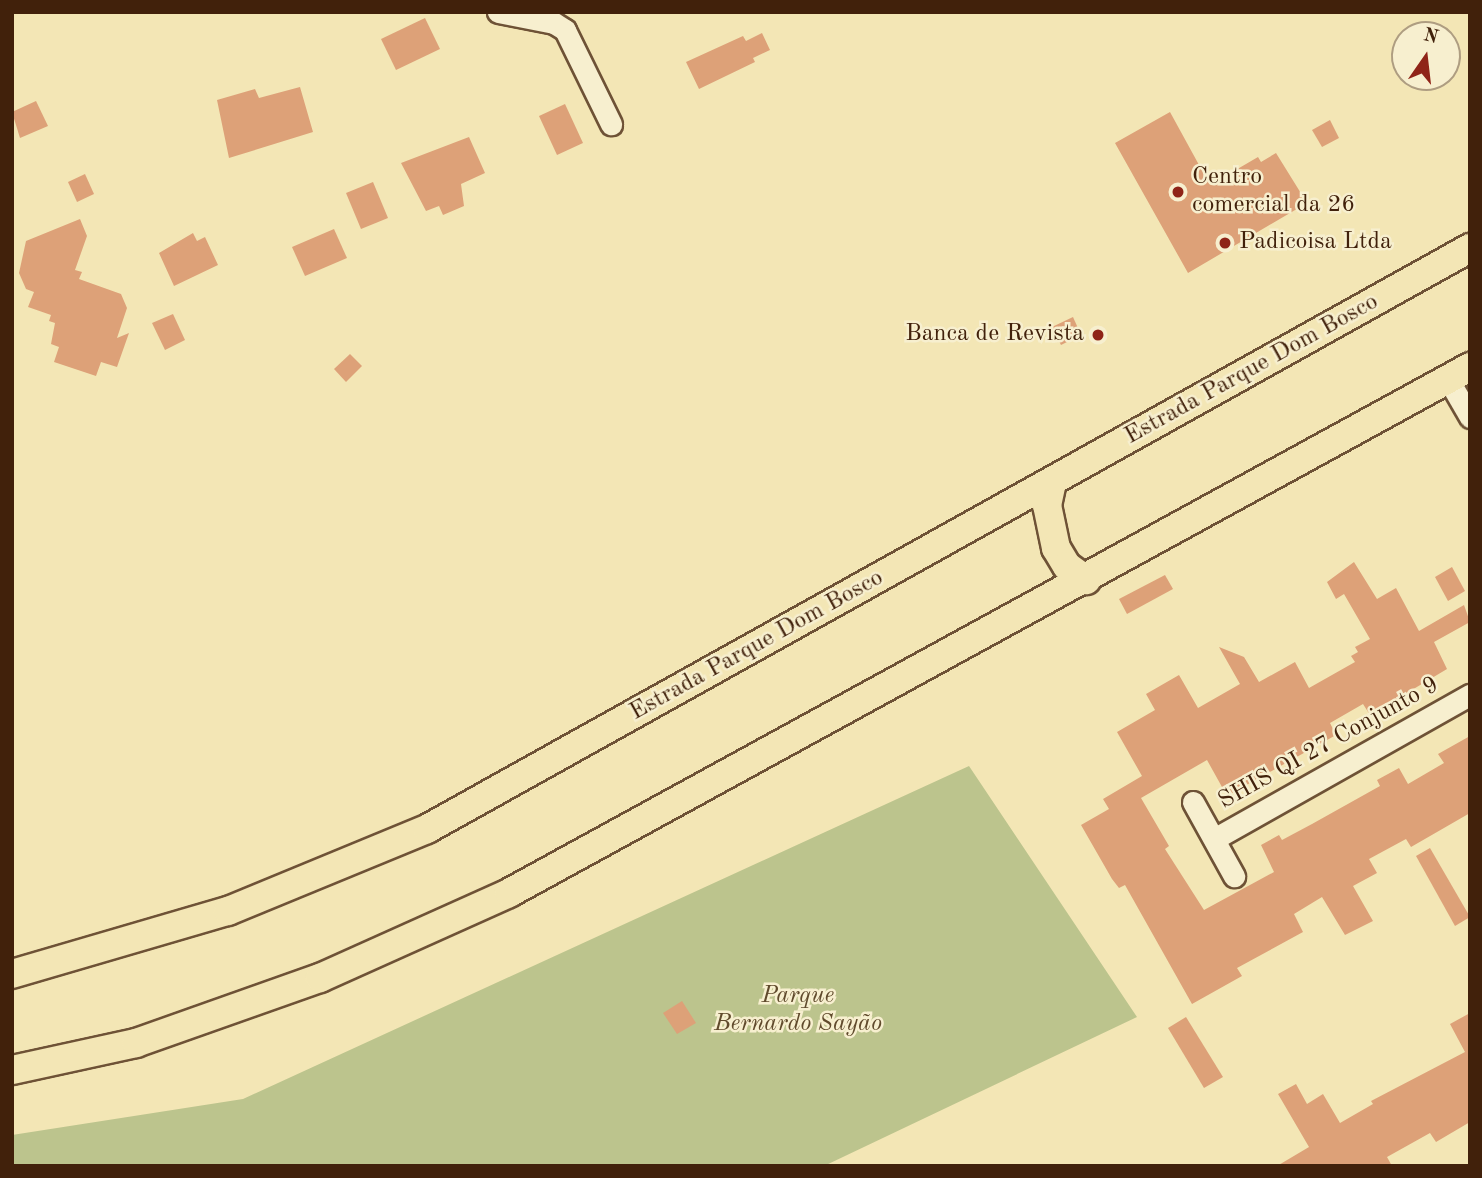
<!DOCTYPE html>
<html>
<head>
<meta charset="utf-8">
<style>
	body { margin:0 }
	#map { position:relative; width:1482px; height:1178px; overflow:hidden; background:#f3e6b5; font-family:"Old Standard TT",serif }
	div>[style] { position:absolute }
	.green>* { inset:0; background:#bcc48d }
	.building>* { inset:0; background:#dda178 }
	.roads { filter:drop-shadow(2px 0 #6e5236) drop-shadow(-2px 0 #6e5236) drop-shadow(0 2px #6e5236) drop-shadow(0 -2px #6e5236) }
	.minor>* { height:21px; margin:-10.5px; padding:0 10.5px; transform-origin:10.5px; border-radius:10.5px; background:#f7efcf }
	.major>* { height:28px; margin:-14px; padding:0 14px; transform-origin:14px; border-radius:14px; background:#f3e6b5 }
	.dots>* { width:19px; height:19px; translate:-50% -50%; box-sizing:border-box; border:4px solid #f7efcf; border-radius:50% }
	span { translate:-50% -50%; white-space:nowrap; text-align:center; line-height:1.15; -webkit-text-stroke:5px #f7efcf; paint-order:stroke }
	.poi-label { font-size:24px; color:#41210b }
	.left { translate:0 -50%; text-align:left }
	.right { translate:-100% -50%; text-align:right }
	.street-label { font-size:24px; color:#41210b }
	.park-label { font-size:24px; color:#604a2c; font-style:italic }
	.frame { position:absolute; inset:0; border:14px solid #41210b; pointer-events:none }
	.north { position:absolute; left:1391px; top:21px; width:70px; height:70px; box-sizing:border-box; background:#f7efcf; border:2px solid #ae9d81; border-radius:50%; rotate:14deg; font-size:19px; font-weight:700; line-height:28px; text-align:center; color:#41210b }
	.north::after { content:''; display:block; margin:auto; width:24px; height:32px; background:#8f2418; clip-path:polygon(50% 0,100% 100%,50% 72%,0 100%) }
</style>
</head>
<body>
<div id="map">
	<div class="green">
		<div style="clip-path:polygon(969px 766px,1137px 1017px,824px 1166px,12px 1166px,12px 1135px,243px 1099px)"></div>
	</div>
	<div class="building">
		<div style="clip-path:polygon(425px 18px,440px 49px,396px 70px,381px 39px)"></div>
		<div style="clip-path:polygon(762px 33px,770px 50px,753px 58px,755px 62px,699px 89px,686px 62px,743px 36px,746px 41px)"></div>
		<div style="clip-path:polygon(300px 87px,313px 132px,229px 158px,217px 100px,255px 89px,259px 98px)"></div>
		<div style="clip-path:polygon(36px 101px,48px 126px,20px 138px,12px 112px)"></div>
		<div style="clip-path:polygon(565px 104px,583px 143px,557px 155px,539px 116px)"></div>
		<div style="clip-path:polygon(1170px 112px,1210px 185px,1258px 157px,1261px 162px,1276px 153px,1307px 203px,1188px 273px,1115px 143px)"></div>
		<div style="clip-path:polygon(1330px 120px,1339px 138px,1322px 147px,1312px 130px)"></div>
		<div style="clip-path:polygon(469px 137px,485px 173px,461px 184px,464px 206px,443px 215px,439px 206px,426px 211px,401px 163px)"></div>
		<div style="clip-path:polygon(85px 174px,94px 194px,77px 202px,68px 182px)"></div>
		<div style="clip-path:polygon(373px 182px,388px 218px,361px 229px,346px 193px)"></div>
		<div style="clip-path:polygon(80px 219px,87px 236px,75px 270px,82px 272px,79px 279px,121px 294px,127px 308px,117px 338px,129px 333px,117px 367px,101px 362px,96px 376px,54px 362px,59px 347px,51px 344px,55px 323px,49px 321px,51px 315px,28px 307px,34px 292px,26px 289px,19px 273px,26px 241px)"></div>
		<div style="clip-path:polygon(334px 229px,347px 258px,305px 276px,292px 247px)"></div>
		<div style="clip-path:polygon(193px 233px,197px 241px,205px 237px,218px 265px,174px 286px,159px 253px)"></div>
		<div style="clip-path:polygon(173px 314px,185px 340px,165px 350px,152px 323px)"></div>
		<div style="clip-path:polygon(1073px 317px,1081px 335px,1061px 345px,1052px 327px)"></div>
		<div style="clip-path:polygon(350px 354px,362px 366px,346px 382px,334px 369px)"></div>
		<div style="clip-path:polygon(1354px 562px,1377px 599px,1396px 588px,1419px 631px,1464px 605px,1470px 622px,1434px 642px,1447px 669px,1370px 715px,1363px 704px,1330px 723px,1336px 735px,1227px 796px,1207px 760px,1141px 798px,1169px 846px,1165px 849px,1204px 910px,1274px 872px,1261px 845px,1279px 835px,1282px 840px,1312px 824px,1380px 786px,1377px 780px,1399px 768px,1408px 784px,1444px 763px,1438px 754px,1470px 736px,1470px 813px,1411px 847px,1406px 839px,1369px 859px,1377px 873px,1353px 886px,1373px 921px,1345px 935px,1322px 897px,1294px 914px,1303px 932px,1237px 968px,1242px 976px,1192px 1004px,1125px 885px,1119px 888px,1112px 879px,1081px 825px,1109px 809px,1103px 799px,1142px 776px,1117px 732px,1155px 710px,1146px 694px,1179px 675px,1198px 708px,1240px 684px,1219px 647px,1244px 657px,1259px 682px,1295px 662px,1309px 688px,1355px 662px,1351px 656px,1358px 652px,1355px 647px,1370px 639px,1344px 594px,1336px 599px,1327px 582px)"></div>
		<div style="clip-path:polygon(1452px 567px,1465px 591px,1448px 601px,1435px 577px)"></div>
		<div style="clip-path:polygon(1165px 575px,1173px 589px,1127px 614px,1119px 599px)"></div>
		<div style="clip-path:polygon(1430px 848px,1470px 917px,1455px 926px,1416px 856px)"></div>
		<div style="clip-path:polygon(682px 1001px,696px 1023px,677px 1034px,663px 1013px)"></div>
		<div style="clip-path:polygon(1470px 1013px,1470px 1122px,1436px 1142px,1430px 1133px,1387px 1157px,1392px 1166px,1277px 1166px,1309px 1147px,1278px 1094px,1296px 1084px,1307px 1104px,1323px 1094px,1340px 1123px,1373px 1104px,1371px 1101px,1465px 1052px,1450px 1024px)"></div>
		<div style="clip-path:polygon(1186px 1017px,1223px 1077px,1204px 1088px,1168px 1028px)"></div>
	</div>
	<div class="roads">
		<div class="minor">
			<div style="left:498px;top:12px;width:57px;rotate:11.1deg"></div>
			<div style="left:554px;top:23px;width:13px;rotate:32deg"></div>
			<div style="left:565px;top:30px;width:105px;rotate:63.9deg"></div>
			<div style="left:1448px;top:379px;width:44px;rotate:59.9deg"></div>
			<div style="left:1193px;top:802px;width:85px;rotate:61deg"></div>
			<div style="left:1214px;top:839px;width:294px;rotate:-29.4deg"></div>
		</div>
		<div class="major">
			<div style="left:1052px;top:482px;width:24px;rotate:102deg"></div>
			<div style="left:1047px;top:505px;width:44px;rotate:78.2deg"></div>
			<div style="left:1056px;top:548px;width:21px;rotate:59deg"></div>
			<div style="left:1067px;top:566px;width:24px;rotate:36deg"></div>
			<div style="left:12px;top:974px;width:225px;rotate:-16.3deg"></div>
			<div style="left:228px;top:911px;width:215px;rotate:-22.4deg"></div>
			<div style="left:427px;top:829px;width:1194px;rotate:-29.12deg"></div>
			<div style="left:12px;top:1070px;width:127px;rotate:-12.3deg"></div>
			<div style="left:136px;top:1043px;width:195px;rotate:-19.5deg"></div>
			<div style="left:320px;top:978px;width:207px;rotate:-24.2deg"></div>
			<div style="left:509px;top:893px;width:1096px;rotate:-28.69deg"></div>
		</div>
	</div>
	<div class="dots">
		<div style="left:1178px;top:192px;background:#8f2418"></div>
		<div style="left:1225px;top:243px;background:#8f2418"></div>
		<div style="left:1098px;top:335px;background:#8f2418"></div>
	</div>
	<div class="poi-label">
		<span class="left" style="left:1192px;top:192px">Centro<br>comercial da 26</span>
		<span class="left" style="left:1239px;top:243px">Padicoisa Ltda</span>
		<span class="right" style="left:1084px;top:335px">Banca de Revista</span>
	</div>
	<div class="street-label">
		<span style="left:1252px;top:370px;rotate:-29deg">Estrada Parque Dom Bosco</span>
		<span style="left:757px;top:646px;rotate:-29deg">Estrada Parque Dom Bosco</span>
		<span style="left:1329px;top:744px;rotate:-29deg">SHIS QI 27 Conjunto 9</span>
	</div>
	<div class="park-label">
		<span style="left:798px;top:1011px">Parque<br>Bernardo Sayão</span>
	</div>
	<div class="frame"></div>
	<div class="north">N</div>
</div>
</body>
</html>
